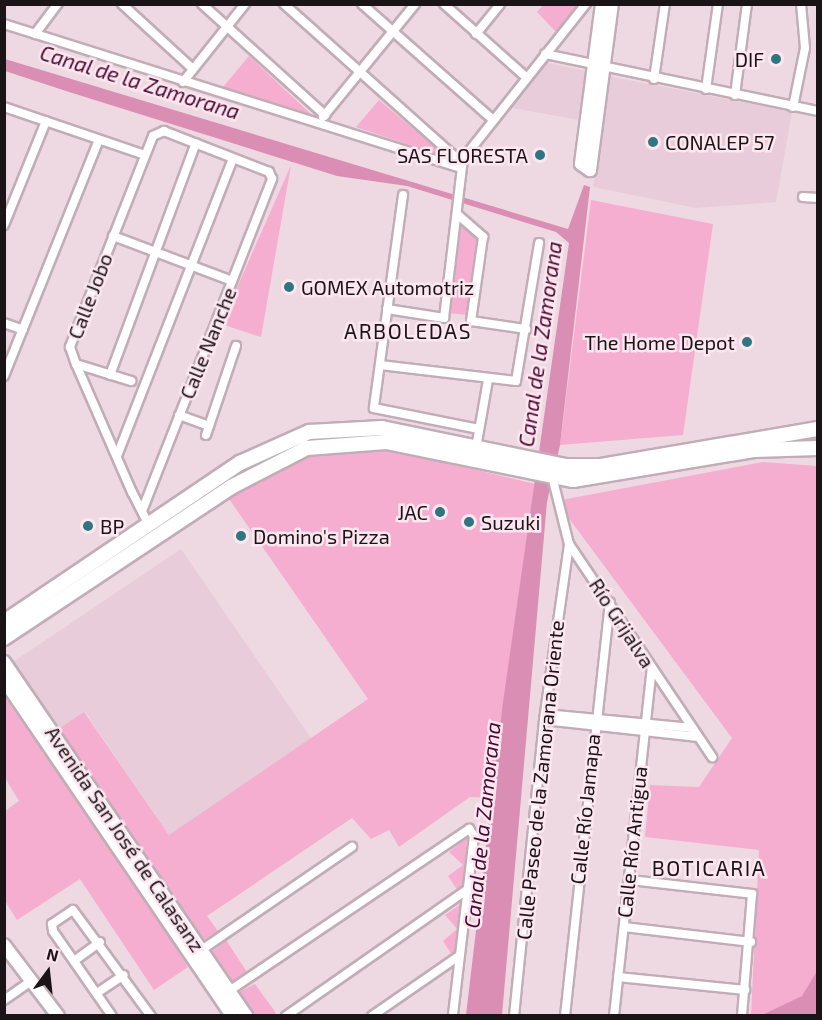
<!DOCTYPE html>
<html>
<head>
<meta charset="utf-8">
<style>
	body { margin:0 }
	#map { position:relative; width:822px; height:1020px; overflow:hidden; background:#eed9e2; font-family:"Exo 2",sans-serif }
	div>[style] { position:absolute }
	.built>* { inset:0; background:#e9ccd9 }
	.green>* { inset:0; background:#f5aed0 }
	.water>* { inset:0; background:#db8eb3 }
	.roads { filter:drop-shadow(2px 0 #c2adb6) drop-shadow(-2px 0 #c2adb6) drop-shadow(0 2px #c2adb6) drop-shadow(0 -2px #c2adb6) }
	.street>* { height:8px; margin:-4px; padding:0 4px; transform-origin:4px; border-radius:4px; background:#fff }
	.secondary>* { height:12px; margin:-6px; padding:0 6px; transform-origin:6px; border-radius:6px; background:#fff }
	.primary>* { height:14px; margin:-7px; padding:0 7px; transform-origin:7px; border-radius:7px; background:#fff }
	.dots>* { width:16px; height:16px; translate:-50% -50%; box-sizing:border-box; border:3px solid #fce6ef; border-radius:50% }
	span { translate:-50% -50%; white-space:nowrap; text-align:center; line-height:1.15; -webkit-text-stroke:5px #fce6ef; paint-order:stroke }
	.poi-label { font-size:20px; color:#1b1417 }
	.right { translate:-100% -50%; text-align:right }
	.left { translate:0 -50%; text-align:left }
	.street-label { font-size:20px; color:#1b1417 }
	.water-label { font-size:21px; color:#4c0831; font-style:italic }
	.neighbourhood-label { font-size:21px; color:#1b1417; letter-spacing:1.5px }
	.frame { position:absolute; inset:0; border:6px solid #1b1417; pointer-events:none }
	.north { position:absolute; left:18px; top:942px; width:60px; height:60px; -webkit-text-stroke:4px #fce6ef; paint-order:stroke; rotate:15deg; font-size:16px; font-weight:700; line-height:24px; text-align:center; color:#1b1417 }
	.north::after { content:''; display:block; margin:auto; width:21px; height:27px; background:#1b1417; clip-path:polygon(50% 0,100% 100%,50% 72%,0 100%) }
</style>
</head>
<body>
<div id="map">
	<div class="built">
		<div style="clip-path:polygon(542px 62px,586px 71px,579px 120px,507px 107px)"></div>
		<div style="clip-path:polygon(608px 76px,792px 112px,776px 202px,696px 208px,593px 187px)"></div>
		<div style="clip-path:polygon(181px 549px,311px 738px,169px 835px,85px 712px,59px 729px,13px 662px)"></div>
	</div>
	<div class="green">
		<div style="clip-path:polygon(543px 5px,543px 4px,580px 5px,556px 32px,537px 12px)"></div>
		<div style="clip-path:polygon(249px 56px,314px 117px,223px 87px)"></div>
		<div style="clip-path:polygon(379px 100px,448px 158px,356px 127px)"></div>
		<div style="clip-path:polygon(291px 165px,261px 337px,221px 324px)"></div>
		<div style="clip-path:polygon(591px 200px,713px 224px,683px 435px,560px 445px)"></div>
		<div style="clip-path:polygon(462px 223px,481px 238px,467px 315px,447px 313px)"></div>
		<div style="clip-path:polygon(384px 448px,535px 484px,492px 798px,470px 797px,399px 847px,389px 830px,371px 839px,352px 818px,207px 916px,218px 931px,180px 954px,188px 967px,154px 990px,80px 879px,17px 920px,5px 901px,5px 811px,19px 801px,5px 778px,4px 696px,37px 743px,84px 712px,169px 835px,368px 699px,227px 496px,286px 462px,331px 450px)"></div>
		<div style="clip-path:polygon(763px 462px,817px 466px,817px 1015px,751px 1015px,759px 850px,645px 837px,650px 785px,699px 787px,732px 738px,556px 501px)"></div>
		<div style="clip-path:polygon(467px 838px,463px 888px,458px 891px,448px 876px,463px 865px,449px 852px)"></div>
		<div style="clip-path:polygon(461px 904px,456px 953px,452px 955px,443px 941px,457px 929px,445px 915px)"></div>
		<div style="clip-path:polygon(226px 940px,247px 972px,233px 984px,212px 952px)"></div>
		<div style="clip-path:polygon(255px 984px,276px 1013px,273px 1015px,256px 1015px,239px 992px)"></div>
	</div>
	<div class="water">
		<div style="clip-path:polygon(5px 59px,568px 229px,584px 185px,590px 187px,560px 445px,547px 502px,502px 1015px,466px 1015px,503px 702px,569px 243px,556px 232px,407px 186px,337px 176px,66px 91px,5px 71px)"></div>
		<div style="clip-path:polygon(817px 971px,817px 1015px,762px 1015px,802px 996px)"></div>
	</div>
	<div class="roads">
		<div class="street">
			<div style="left:122px;top:4px;width:96px;rotate:42.5deg"></div>
			<div style="left:202px;top:4px;width:166px;rotate:42.1deg"></div>
			<div style="left:284px;top:4px;width:239px;rotate:41.8deg"></div>
			<div style="left:362px;top:4px;width:174px;rotate:41.5deg"></div>
			<div style="left:444px;top:4px;width:110px;rotate:41.7deg"></div>
			<div style="left:4px;top:24px;width:479px;rotate:17.5deg"></div>
			<div style="left:35px;top:34px;width:38px;rotate:-53deg"></div>
			<div style="left:476px;top:34px;width:38px;rotate:-51deg"></div>
			<div style="left:545px;top:54px;width:279px;rotate:11.8deg"></div>
			<div style="left:654px;top:79px;width:76px;rotate:-81.7deg"></div>
			<div style="left:183px;top:82px;width:100px;rotate:-51.5deg"></div>
			<div style="left:706px;top:89px;width:86px;rotate:-82deg"></div>
			<div style="left:735px;top:95px;width:92px;rotate:-82.5deg"></div>
			<div style="left:4px;top:107px;width:149px;rotate:18.8deg"></div>
			<div style="left:793px;top:107px;width:60px;rotate:-78.5deg"></div>
			<div style="left:805px;top:48px;width:44px;rotate:-95.2deg"></div>
			<div style="left:323px;top:117px;width:146px;rotate:-50.8deg"></div>
			<div style="left:403px;top:195px;width:215px;rotate:97.8deg"></div>
			<div style="left:374px;top:408px;width:107px;rotate:11.3deg"></div>
			<div style="left:803px;top:197px;width:15px;rotate:4deg"></div>
			<div style="left:457px;top:214px;width:35px;rotate:41deg"></div>
			<div style="left:483px;top:237px;width:85px;rotate:98.1deg"></div>
			<div style="left:471px;top:321px;width:56px;rotate:8.3deg"></div>
			<div style="left:4px;top:225px;width:112px;rotate:-68deg"></div>
			<div style="left:113px;top:236px;width:127px;rotate:20.7deg"></div>
			<div style="left:387px;top:309px;width:58px;rotate:9deg"></div>
			<div style="left:444px;top:318px;width:160px;rotate:-83.2deg"></div>
			<div style="left:463px;top:159px;width:198px;rotate:-51.6deg"></div>
			<div style="left:4px;top:323px;width:20px;rotate:20deg"></div>
			<div style="left:76px;top:364px;width:58px;rotate:17.2deg"></div>
			<div style="left:380px;top:365px;width:137px;rotate:6.7deg"></div>
			<div style="left:516px;top:381px;width:140px;rotate:-80.5deg"></div>
			<div style="left:110px;top:375px;width:247px;rotate:-69.7deg"></div>
			<div style="left:4px;top:376px;width:254px;rotate:-68.1deg"></div>
			<div style="left:179px;top:415px;width:32px;rotate:20deg"></div>
			<div style="left:206px;top:435px;width:94px;rotate:-71.4deg"></div>
			<div style="left:476px;top:448px;width:69px;rotate:-80deg"></div>
			<div style="left:117px;top:456px;width:319px;rotate:-68.7deg"></div>
			<div style="left:553px;top:480px;width:66px;rotate:76deg"></div>
			<div style="left:569px;top:544px;width:257px;rotate:56.1deg"></div>
			<div style="left:142px;top:511px;width:357px;rotate:-68.6deg"></div>
			<div style="left:272px;top:179px;width:8px;rotate:-113deg"></div>
			<div style="left:269px;top:172px;width:113px;rotate:-158.7deg"></div>
			<div style="left:164px;top:131px;width:12px;rotate:156deg"></div>
			<div style="left:153px;top:136px;width:227px;rotate:111.5deg"></div>
			<div style="left:70px;top:347px;width:18px;rotate:71deg"></div>
			<div style="left:76px;top:364px;width:140px;rotate:66.4deg"></div>
			<div style="left:132px;top:492px;width:38px;rotate:63deg"></div>
			<div style="left:545px;top:714px;width:148px;rotate:5.4deg"></div>
			<div style="left:544px;top:720px;width:155px;rotate:6.3deg"></div>
			<div style="left:630px;top:880px;width:123px;rotate:6.5deg"></div>
			<div style="left:752px;top:894px;width:122px;rotate:94.7deg"></div>
			<div style="left:624px;top:927px;width:128px;rotate:6.7deg"></div>
			<div style="left:197px;top:953px;width:188px;rotate:-34.4deg"></div>
			<div style="left:74px;top:961px;width:32px;rotate:-36deg"></div>
			<div style="left:618px;top:977px;width:128px;rotate:5.8deg"></div>
			<div style="left:229px;top:991px;width:290px;rotate:-34deg"></div>
			<div style="left:469px;top:829px;width:9px;rotate:54deg"></div>
			<div style="left:474px;top:836px;width:181px;rotate:96.7deg"></div>
			<div style="left:97px;top:993px;width:32px;rotate:-34deg"></div>
			<div style="left:4px;top:1000px;width:29px;rotate:-35deg"></div>
			<div style="left:112px;top:1016px;width:103px;rotate:-124.8deg"></div>
			<div style="left:53px;top:931px;width:7px;rotate:-98deg"></div>
			<div style="left:52px;top:924px;width:25px;rotate:-34deg"></div>
			<div style="left:73px;top:910px;width:132px;rotate:53.7deg"></div>
			<div style="left:286px;top:1016px;width:222px;rotate:-34.9deg"></div>
			<div style="left:372px;top:1016px;width:106px;rotate:-34.6deg"></div>
			<div style="left:514px;top:1016px;width:298px;rotate:-84.2deg"></div>
			<div style="left:544px;top:720px;width:178px;rotate:-81.9deg"></div>
			<div style="left:565px;top:1016px;width:416px;rotate:-83.8deg"></div>
			<div style="left:614px;top:1016px;width:350px;rotate:-83.8deg"></div>
		</div>
		<div class="secondary">
			<div style="left:602px;top:4px;width:161px;rotate:97.5deg"></div>
			<div style="left:581px;top:164px;width:11px;rotate:34deg"></div>
			<div style="left:590px;top:170px;width:167px;rotate:-82.5deg"></div>
			<div style="left:4px;top:662px;width:429px;rotate:55.6deg"></div>
			<div style="left:4px;top:680px;width:406px;rotate:55.8deg"></div>
			<div style="left:4px;top:945px;width:89px;rotate:52.7deg"></div>
		</div>
		<div class="primary">
			<div style="left:4px;top:622px;width:285px;rotate:-34deg"></div>
			<div style="left:240px;top:463px;width:76px;rotate:-24.2deg"></div>
			<div style="left:309px;top:432px;width:73px;rotate:-3.1deg"></div>
			<div style="left:382px;top:428px;width:188px;rotate:11.7deg"></div>
			<div style="left:566px;top:466px;width:35px"></div>
			<div style="left:601px;top:466px;width:220px;rotate:-9.7deg"></div>
			<div style="left:4px;top:638px;width:273px;rotate:-33.6deg"></div>
			<div style="left:231px;top:487px;width:85px;rotate:-27.2deg"></div>
			<div style="left:307px;top:448px;width:79px;rotate:-4.3deg"></div>
			<div style="left:386px;top:442px;width:191px;rotate:11.5deg"></div>
			<div style="left:573px;top:480px;width:183px;rotate:-9.4deg"></div>
			<div style="left:754px;top:450px;width:64px;rotate:-1.8deg"></div>
		</div>
	</div>
	<div class="dots">
		<div style="left:776px;top:59px;background:#2f7681"></div>
		<div style="left:653px;top:142px;background:#2f7681"></div>
		<div style="left:540px;top:155px;background:#2f7681"></div>
		<div style="left:289px;top:287px;background:#2f7681"></div>
		<div style="left:747px;top:342px;background:#2f7681"></div>
		<div style="left:440px;top:512px;background:#2f7681"></div>
		<div style="left:469px;top:522px;background:#2f7681"></div>
		<div style="left:88px;top:526px;background:#2f7681"></div>
		<div style="left:241px;top:536px;background:#2f7681"></div>
	</div>
	<div class="poi-label">
		<span class="right" style="left:764px;top:59px">DIF</span>
		<span class="left" style="left:665px;top:142px">CONALEP 57</span>
		<span class="right" style="left:528px;top:155px">SAS FLORESTA</span>
		<span class="left" style="left:301px;top:287px">GOMEX Automotriz</span>
		<span class="right" style="left:735px;top:342px">The Home Depot</span>
		<span class="right" style="left:428px;top:512px">JAC</span>
		<span class="left" style="left:481px;top:522px">Suzuki</span>
		<span class="left" style="left:100px;top:526px">BP</span>
		<span class="left" style="left:253px;top:536px">Domino's Pizza</span>
	</div>
	<div class="street-label">
		<span style="left:90px;top:296px;rotate:-69deg">Calle Jobo</span>
		<span style="left:208px;top:343px;rotate:-68deg">Calle Nanche</span>
		<span style="left:622px;top:623px;rotate:57deg">Río Grijalva</span>
		<span style="left:540px;top:780px;rotate:-84deg">Calle Paseo de la Zamorana Oriente</span>
		<span style="left:585px;top:809px;rotate:-84deg">Calle Río Jamapa</span>
		<span style="left:125px;top:839px;rotate:56deg">Avenida San José de Calasanz</span>
		<span style="left:632px;top:842px;rotate:-84deg">Calle Río Antigua</span>
	</div>
	<div class="water-label">
		<span style="left:140px;top:82px;rotate:17deg">Canal de la Zamorana</span>
		<span style="left:540px;top:344px;rotate:-82deg">Canal de la Zamorana</span>
		<span style="left:482px;top:825px;rotate:-84deg">Canal de la Zamorana</span>
	</div>
	<div class="neighbourhood-label">
		<span style="left:408px;top:331px">ARBOLEDAS</span>
		<span style="left:709px;top:868px">BOTICARIA</span>
	</div>
	<div class="frame"></div>
	<div class="north">N</div>
</div>
</body>
</html>
